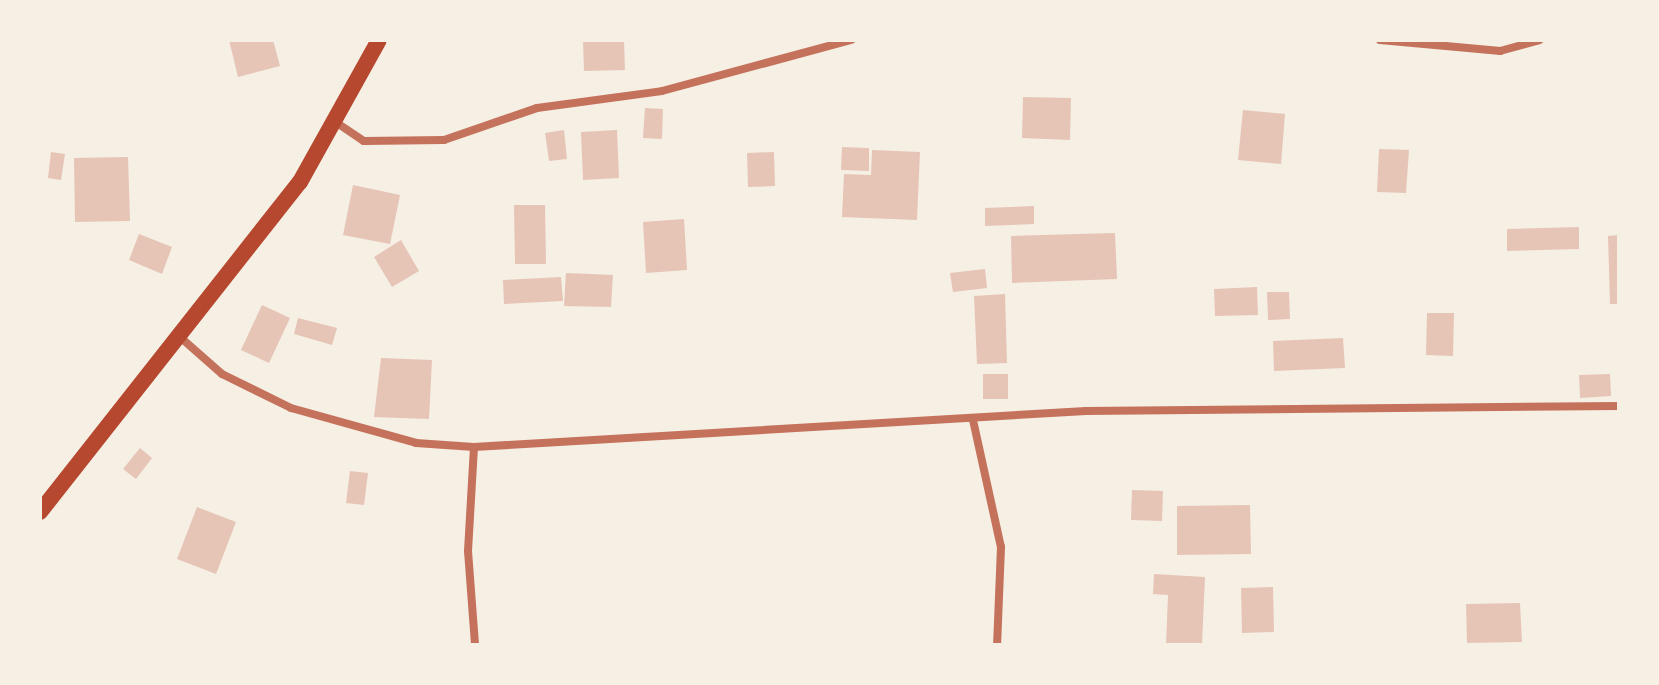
<!DOCTYPE html>
<html>
<head>
<meta charset="utf-8">
<style>
	body { margin:0 }
	#map { position:relative; width:1659px; height:685px; overflow:hidden; background:#f6efe4; font-family:Literata,serif }
	div>[style] { position:absolute }
	.building>* { inset:0; background:#e6c5b7 }
	.minor>* { height:8px; margin:-4px; padding:0 4px; transform-origin:4px; border-radius:4px; background:#c5725c }
	.secondary>* { height:16px; margin:-8px; padding:0 8px; transform-origin:8px; border-radius:8px; background:#b5482f }
	span { translate:-50% -50%; white-space:nowrap; text-align:center; line-height:1.15; -webkit-text-stroke:7px #f6efe4; paint-order:stroke }
	.frame { position:absolute; inset:0; border:42px solid #f6efe4; pointer-events:none }
</style>
</head>
<body>
<div id="map">
	<div class="building">
		<div style="clip-path:polygon(229px 40px,273px 40px,280px 66px,238px 77px)"></div>
		<div style="clip-path:polygon(583px 40px,624px 40px,625px 70px,584px 71px)"></div>
		<div style="clip-path:polygon(1023px 97px,1071px 98px,1070px 140px,1022px 138px)"></div>
		<div style="clip-path:polygon(645px 108px,663px 109px,662px 139px,643px 138px)"></div>
		<div style="clip-path:polygon(1243px 110px,1285px 114px,1281px 164px,1238px 160px)"></div>
		<div style="clip-path:polygon(564px 130px,567px 159px,549px 161px,545px 133px)"></div>
		<div style="clip-path:polygon(617px 130px,619px 178px,583px 180px,581px 132px)"></div>
		<div style="clip-path:polygon(842px 147px,869px 148px,869px 171px,841px 170px)"></div>
		<div style="clip-path:polygon(1379px 149px,1409px 150px,1406px 193px,1377px 192px)"></div>
		<div style="clip-path:polygon(872px 150px,920px 152px,917px 220px,842px 217px,844px 174px,871px 175px)"></div>
		<div style="clip-path:polygon(51px 152px,65px 154px,61px 180px,48px 178px)"></div>
		<div style="clip-path:polygon(774px 152px,775px 186px,748px 187px,747px 153px)"></div>
		<div style="clip-path:polygon(128px 157px,130px 221px,75px 222px,74px 158px)"></div>
		<div style="clip-path:polygon(353px 185px,400px 195px,390px 244px,343px 235px)"></div>
		<div style="clip-path:polygon(514px 205px,545px 205px,546px 264px,515px 264px)"></div>
		<div style="clip-path:polygon(1034px 206px,1034px 224px,985px 226px,985px 208px)"></div>
		<div style="clip-path:polygon(684px 219px,687px 270px,646px 273px,643px 222px)"></div>
		<div style="clip-path:polygon(1579px 227px,1579px 249px,1507px 251px,1507px 229px)"></div>
		<div style="clip-path:polygon(1115px 233px,1117px 279px,1012px 283px,1011px 236px)"></div>
		<div style="clip-path:polygon(139px 234px,172px 247px,162px 274px,129px 260px)"></div>
		<div style="clip-path:polygon(1619px 235px,1619px 304px,1610px 304px,1608px 236px)"></div>
		<div style="clip-path:polygon(401px 240px,419px 271px,392px 287px,374px 257px)"></div>
		<div style="clip-path:polygon(985px 269px,987px 288px,953px 292px,950px 273px)"></div>
		<div style="clip-path:polygon(566px 273px,613px 275px,611px 307px,564px 306px)"></div>
		<div style="clip-path:polygon(561px 277px,563px 301px,504px 304px,503px 280px)"></div>
		<div style="clip-path:polygon(1257px 287px,1258px 315px,1215px 316px,1214px 289px)"></div>
		<div style="clip-path:polygon(1267px 292px,1289px 292px,1290px 319px,1268px 320px)"></div>
		<div style="clip-path:polygon(1005px 294px,1007px 363px,977px 364px,974px 296px)"></div>
		<div style="clip-path:polygon(262px 305px,290px 318px,269px 363px,241px 350px)"></div>
		<div style="clip-path:polygon(1427px 313px,1454px 313px,1453px 356px,1426px 355px)"></div>
		<div style="clip-path:polygon(298px 318px,337px 328px,332px 345px,294px 334px)"></div>
		<div style="clip-path:polygon(1343px 338px,1345px 368px,1274px 371px,1273px 341px)"></div>
		<div style="clip-path:polygon(381px 358px,432px 360px,429px 419px,374px 417px)"></div>
		<div style="clip-path:polygon(983px 374px,1008px 374px,1008px 399px,983px 399px)"></div>
		<div style="clip-path:polygon(1610px 374px,1611px 396px,1580px 398px,1579px 375px)"></div>
		<div style="clip-path:polygon(140px 448px,152px 458px,136px 479px,123px 469px)"></div>
		<div style="clip-path:polygon(350px 471px,368px 473px,364px 505px,346px 503px)"></div>
		<div style="clip-path:polygon(1132px 490px,1163px 491px,1162px 521px,1131px 520px)"></div>
		<div style="clip-path:polygon(1250px 505px,1251px 554px,1177px 555px,1177px 506px)"></div>
		<div style="clip-path:polygon(197px 507px,236px 522px,216px 574px,177px 559px)"></div>
		<div style="clip-path:polygon(1154px 574px,1205px 577px,1202px 645px,1166px 645px,1168px 595px,1153px 594px)"></div>
		<div style="clip-path:polygon(1273px 587px,1274px 632px,1242px 633px,1241px 588px)"></div>
		<div style="clip-path:polygon(1520px 603px,1522px 642px,1467px 643px,1466px 604px)"></div>
	</div>
	<div class="minor">
		<div style="left:1380px;top:40px;width:121px;rotate:5.2deg"></div>
		<div style="left:1500px;top:51px;width:41px;rotate:-15.4deg"></div>
		<div style="left:337px;top:123px;width:32px;rotate:34deg"></div>
		<div style="left:364px;top:141px;width:80px;rotate:-0.7deg"></div>
		<div style="left:444px;top:140px;width:98px;rotate:-19deg"></div>
		<div style="left:537px;top:108px;width:126px;rotate:-7.7deg"></div>
		<div style="left:662px;top:91px;width:196px;rotate:-15.1deg"></div>
		<div style="left:180px;top:337px;width:56px;rotate:41.4deg"></div>
		<div style="left:222px;top:374px;width:77px;rotate:26.2deg"></div>
		<div style="left:291px;top:408px;width:130px;rotate:15.6deg"></div>
		<div style="left:416px;top:443px;width:58px;rotate:3.9deg"></div>
		<div style="left:474px;top:447px;width:613px;rotate:-3.37deg"></div>
		<div style="left:1086px;top:411px;width:533px;rotate:-0.54deg"></div>
		<div style="left:973px;top:420px;width:130px;rotate:77.6deg"></div>
		<div style="left:1001px;top:547px;width:98px;rotate:92.3deg"></div>
		<div style="left:474px;top:447px;width:104px;rotate:93.3deg"></div>
		<div style="left:468px;top:551px;width:94px;rotate:85.7deg"></div>
	</div>
	<div class="secondary">
		<div style="left:40px;top:512px;width:420px;rotate:-51.8deg"></div>
		<div style="left:300px;top:182px;width:162px;rotate:-60.9deg"></div>
	</div>
	<div class="frame"></div>
</div>
</body>
</html>
